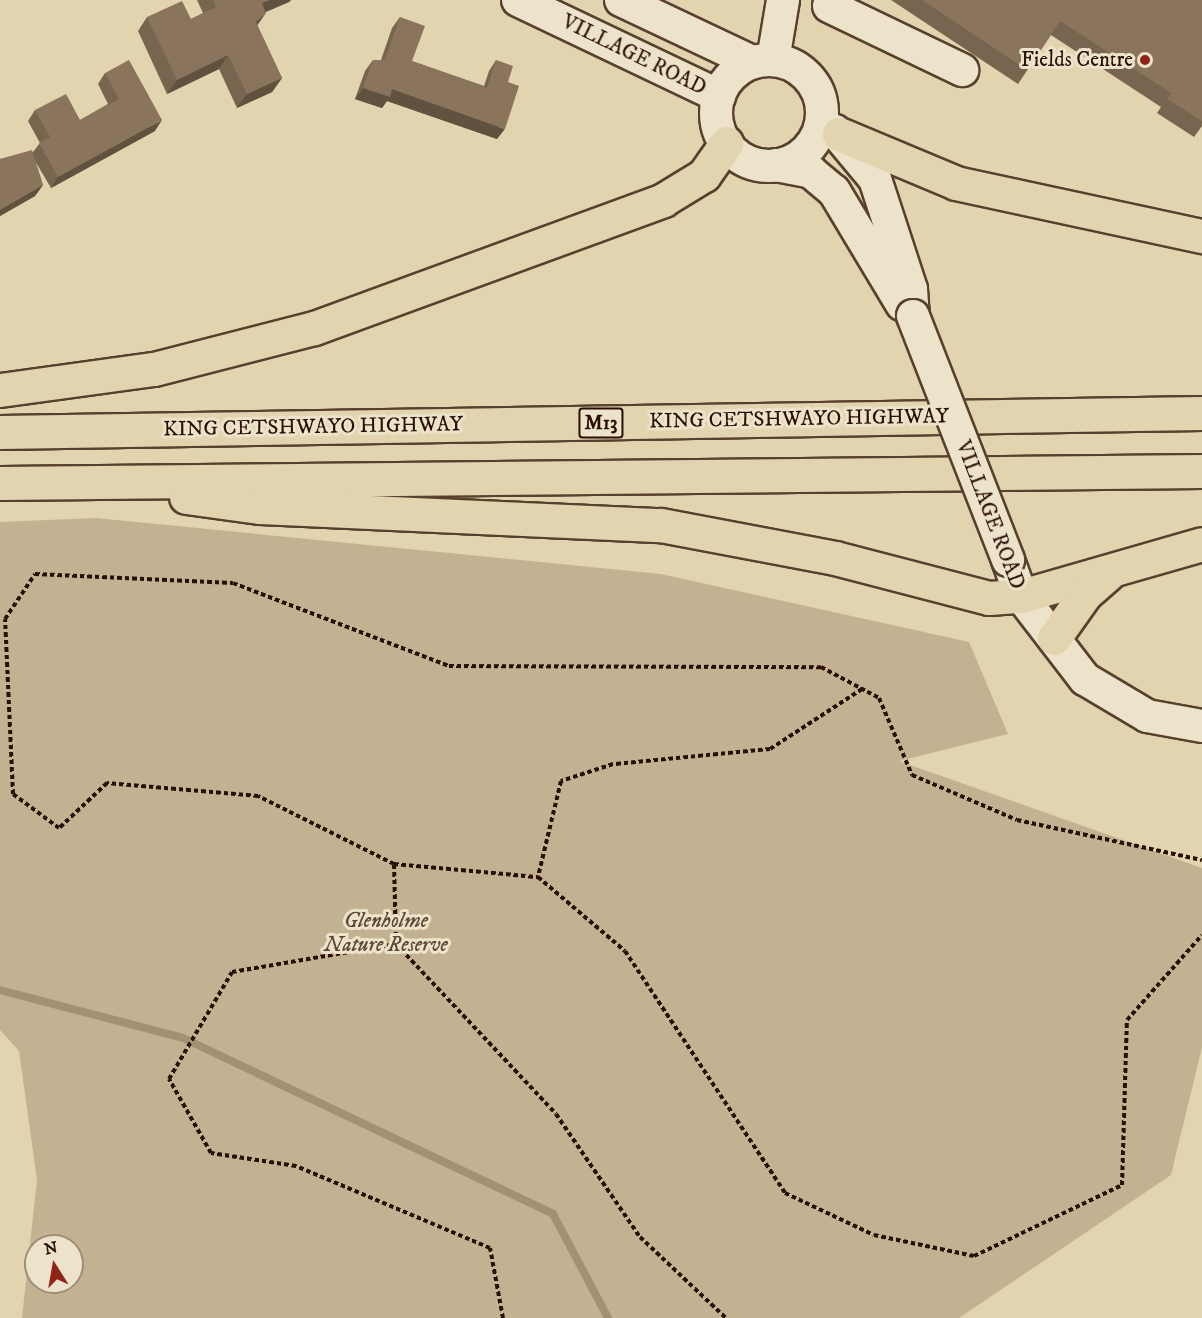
<!DOCTYPE html>
<html>
<head>
<meta charset="utf-8">
<style>
	body { margin:0 }
	#map { position:relative; width:1202px; height:1318px; overflow:hidden; background:#e1d4ae; font-family:"IM FELL DW Pica",serif }
	div>[style] { position:absolute }
	.green>* { inset:0; background:#c2b291 }
	.stream>* { height:8px; margin:-4px; padding:0 4px; transform-origin:4px; border-radius:4px; background:#a39174 }
	.path>* { height:4px; margin-top:-2px; transform-origin:0; background:repeating-linear-gradient(90deg,#2b0e04 0 4.5px,transparent 0 7.5px) }
	.roads { filter:drop-shadow(2px 0 #58402e) drop-shadow(-2px 0 #58402e) drop-shadow(0 2px #58402e) drop-shadow(0 -2px #58402e) }
	.minor>* { height:32px; margin:-16px; padding:0 16px; transform-origin:16px; border-radius:16px; background:#ece3ca }
	.minor>.ring { margin:-16px; padding:0; box-sizing:content-box; background:none; border:32px solid #ece3ca; border-radius:50% }
	.highway>* { height:33px; margin:-16.5px; padding:0 16.5px; transform-origin:16.5px; border-radius:16.5px; background:#e1d4ae }
	.bridges { filter:drop-shadow(2px 0 #58402e) drop-shadow(-2px 0 #58402e) drop-shadow(0 2px #58402e) drop-shadow(0 -2px #58402e) }
	.minor-bridge>* { height:32px; margin:-16px; padding:0 16px; transform-origin:16px; border-radius:16px; background:#ece3ca }
	.wall>* { inset:0; background:#77654f }
	.shaded-wall>* { inset:0; background:#615240 }
	.building>* { inset:0; background:#8a755c }
	.dots>* { width:16px; height:16px; translate:-50% -50%; box-sizing:border-box; border:3px solid #ece3ca; border-radius:50% }
	span { translate:-50% -50%; white-space:nowrap; text-align:center; line-height:1.15; -webkit-text-stroke:6px #ece3ca; paint-order:stroke }
	.shield-label span { padding:2px 4px; background:#ece3ca; border:2px solid; border-radius:4px; -webkit-text-stroke-width:0 }
	.shield-label { font-size:20px; color:#2b0e04; font-weight:700 }
	.street-label { font-size:21px; color:#2b0e04 }
	.poi-label { font-size:21px; color:#2b0e04 }
	.right { translate:-100% -50%; text-align:right }
	.park-label { font-size:21px; color:#604735; font-style:italic }
	.north { position:absolute; left:24px; top:1234px; width:60px; height:60px; box-sizing:border-box; background:#ece3ca; border:2px solid #9f8e7b; border-radius:50%; rotate:349deg; font-size:16px; font-weight:700; line-height:24px; text-align:center; color:#2b0e04 }
	.north::after { content:''; display:block; margin:auto; width:21px; height:27px; background:#8f2418; clip-path:polygon(50% 0,100% 100%,50% 72%,0 100%) }
</style>
</head>
<body>
<div id="map">
	<div class="green">
		<div style="clip-path:polygon(evenodd,96px 518px,661px 574px,969px 642px,1008px 734px,899px 761px,1202px 868px,1202px 1047px,1171px 1175px,959px 1318px,22px 1318px,37px 1180px,19px 1051px,0 1030px,0 522px,96px 518px,36px 1246px,72px 1246px,72px 1282px,36px 1282px,36px 1246px)"></div>
	</div>
	<div class="stream">
		<div style="left:0;top:990px;width:189px;rotate:14.7deg"></div>
		<div style="left:183px;top:1038px;width:410px;rotate:25.4deg"></div>
		<div style="left:553px;top:1214px;width:118px;rotate:62.1deg"></div>
	</div>
	<div class="path">
		<div style="left:862px;top:689px;width:110px;rotate:146.9deg"></div>
		<div style="left:770px;top:749px;width:158px;rotate:174.5deg"></div>
		<div style="left:613px;top:764px;width:55px;rotate:161.9deg"></div>
		<div style="left:561px;top:781px;width:99px;rotate:103.5deg"></div>
		<div style="left:538px;top:877px;width:114px;rotate:40.4deg"></div>
		<div style="left:625px;top:951px;width:290px;rotate:56.5deg"></div>
		<div style="left:785px;top:1193px;width:98px;rotate:25.3deg"></div>
		<div style="left:874px;top:1235px;width:102px;rotate:11.9deg"></div>
		<div style="left:974px;top:1256px;width:164px;rotate:-25.6deg"></div>
		<div style="left:1122px;top:1185px;width:165px;rotate:-88.3deg"></div>
		<div style="left:1127px;top:1020px;width:113px;rotate:-48.6deg"></div>
		<div style="left:394px;top:864px;width:145px;rotate:5.2deg"></div>
		<div style="left:396px;top:944px;width:233px;rotate:46.7deg"></div>
		<div style="left:556px;top:1114px;width:149px;rotate:55.7deg"></div>
		<div style="left:640px;top:1237px;width:118px;rotate:43.3deg"></div>
		<div style="left:503px;top:1318px;width:71px;rotate:-100.5deg"></div>
		<div style="left:490px;top:1248px;width:211px;rotate:-157.1deg"></div>
		<div style="left:296px;top:1166px;width:86px;rotate:-171.3deg"></div>
		<div style="left:211px;top:1153px;width:85px;rotate:-119.6deg"></div>
		<div style="left:169px;top:1079px;width:124px;rotate:-59.5deg"></div>
		<div style="left:232px;top:972px;width:166px;rotate:-9.7deg"></div>
		<div style="left:396px;top:944px;width:80px;rotate:-91.4deg"></div>
		<div style="left:394px;top:864px;width:152px;rotate:-153.4deg"></div>
		<div style="left:258px;top:796px;width:152px;rotate:-175.1deg"></div>
		<div style="left:107px;top:783px;width:66px;rotate:136.8deg"></div>
		<div style="left:59px;top:828px;width:57px;rotate:-143.5deg"></div>
		<div style="left:13px;top:794px;width:175px;rotate:-92.6deg"></div>
		<div style="left:5px;top:619px;width:54px;rotate:-56.3deg"></div>
		<div style="left:35px;top:574px;width:198px;rotate:2.6deg"></div>
		<div style="left:233px;top:583px;width:231px;rotate:21deg"></div>
		<div style="left:449px;top:666px;width:372px;rotate:0.2deg"></div>
		<div style="left:821px;top:667px;width:66px;rotate:28.1deg"></div>
		<div style="left:879px;top:698px;width:84px;rotate:66.8deg"></div>
		<div style="left:912px;top:775px;width:114px;rotate:23.2deg"></div>
		<div style="left:1017px;top:820px;width:189px;rotate:12.2deg"></div>
	</div>
	<div class="roads">
		<div class="minor">
			<div style="left:518px;top:0;width:223px;rotate:25.5deg"></div>
			<div style="left:621px;top:0;width:145px;rotate:25.3deg"></div>
			<div style="left:829px;top:6px;width:148px;rotate:25.7deg"></div>
			<div style="left:773px;top:60px;width:61px;rotate:-80.5deg"></div>
			<div class="ring" style="left:716px;top:60px;width:74px;height:74px"></div>
			<div style="left:835px;top:131px;width:62px;rotate:50.2deg"></div>
			<div style="left:875px;top:179px;width:116px;rotate:71.9deg"></div>
			<div style="left:911px;top:289px;width:27px;rotate:86deg"></div>
			<div style="left:776px;top:165px;width:36px;rotate:11deg"></div>
			<div style="left:811px;top:172px;width:30px;rotate:40deg"></div>
			<div style="left:834px;top:191px;width:132px;rotate:59deg"></div>
			<div style="left:1008px;top:560px;width:38px;rotate:70deg"></div>
			<div style="left:1021px;top:596px;width:105px;rotate:52.4deg"></div>
			<div style="left:1085px;top:679px;width:72px;rotate:30.8deg"></div>
			<div style="left:1147px;top:716px;width:56px;rotate:10.3deg"></div>
		</div>
		<div class="highway">
			<div style="left:839px;top:134px;width:127px;rotate:22.7deg"></div>
			<div style="left:956px;top:183px;width:252px;rotate:12.2deg"></div>
			<div style="left:0;top:390px;width:155px;rotate:-7.8deg"></div>
			<div style="left:154px;top:369px;width:165px;rotate:-14.4deg"></div>
			<div style="left:314px;top:328px;width:372px;rotate:-20.1deg"></div>
			<div style="left:663px;top:200px;width:48px;rotate:-31.4deg"></div>
			<div style="left:704px;top:175px;width:39px;rotate:-55deg"></div>
			<div style="left:0;top:432px;width:1202px;rotate:-0.91deg"></div>
			<div style="left:0;top:483px;width:1202px;rotate:-0.57deg"></div>
			<div style="left:186px;top:497px;width:75px;rotate:7.7deg"></div>
			<div style="left:260px;top:507px;width:401px;rotate:2.6deg"></div>
			<div style="left:661px;top:525px;width:177px;rotate:10.7deg"></div>
			<div style="left:835px;top:558px;width:159px;rotate:14.6deg"></div>
			<div style="left:989px;top:598px;width:32px;rotate:-4deg"></div>
			<div style="left:1021px;top:596px;width:188px;rotate:-16deg"></div>
			<div style="left:1054px;top:638px;width:54px;rotate:-54.8deg"></div>
			<div style="left:1085px;top:594px;width:30px;rotate:-41deg"></div>
		</div>
	</div>
	<div class="bridges">
		<div class="minor-bridge">
			<div style="left:913px;top:316px;width:262px;rotate:68.7deg"></div>
		</div>
	</div>
	<div class="wall">
		<div style="clip-path:polygon(197px 0,291px 0,289px 2px,266px 12px,257px 25px,282px 78px,272px 92px,237px 108px,219px 69px,167px 94px,138px 31px,147px 17px,191px 19px,203px 13px)"></div>
		<div style="clip-path:polygon(891px 0,1202px 0,1202px 126px,1194px 137px,1157px 113px,1161px 107px,1051px 35px,1018px 84px)"></div>
		<div style="clip-path:polygon(400px 17px,412px 61px,484px 86px,489px 71px,496px 60px,508px 82px,497px 139px,387px 101px,382px 108px,355px 99px,365px 71px,373px 60px,381px 60px,392px 28px)"></div>
		<div style="clip-path:polygon(105px 73px,155px 131px,51px 188px,35px 161px,43px 185px,35px 196px,0 216px,0 159px,33px 152px,40px 143px,28px 121px,35px 110px,80px 120px,108px 104px,98px 84px)"></div>
	</div>
	<div class="shaded-wall">
		<div style="clip-path:polygon(270px 0,291px 0,289px 2px,253px 17px,262px 3px)"></div>
		<div style="clip-path:polygon(266px 13px,256px 27px,256px 22px)"></div>
		<div style="clip-path:polygon(228px 55px,219px 69px,167px 94px,177px 80px)"></div>
		<div style="clip-path:polygon(282px 78px,272px 92px,237px 108px,247px 94px)"></div>
		<div style="clip-path:polygon(363px 88px,392px 89px,505px 129px,497px 139px,387px 101px,382px 108px,355px 99px)"></div>
		<div style="clip-path:polygon(162px 120px,155px 131px,51px 188px,58px 177px)"></div>
		<div style="clip-path:polygon(43px 185px,35px 196px,0 216px,0 210px)"></div>
	</div>
	<div class="building">
		<div style="clip-path:polygon(213px 0,270px 0,262px 3px,266px 13px,256px 22px,282px 78px,247px 94px,228px 55px,177px 80px,147px 17px,182px 1px,191px 19px,216px 7px)"></div>
		<div style="clip-path:polygon(922px 0,1202px 0,1202px 121px,1167px 99px,1171px 93px,1060px 21px,1027px 70px)"></div>
		<div style="clip-path:polygon(400px 17px,425px 26px,412px 61px,487px 88px,496px 60px,513px 66px,508px 82px,519px 86px,505px 129px,392px 89px,390px 97px,363px 88px,373px 60px,385px 60px)"></div>
		<div style="clip-path:polygon(129px 60px,162px 120px,58px 177px,39px 143px,50px 137px,35px 110px,66px 94px,80px 120px,119px 99px,105px 73px)"></div>
		<div style="clip-path:polygon(32px 150px,43px 185px,0 210px,0 159px)"></div>
	</div>
	<div class="dots">
		<div style="left:1145px;top:60px;background:#8f2418"></div>
	</div>
	<div class="shield-label">
		<span style="left:601px;top:423px">M13</span>
	</div>
	<div class="street-label">
		<span style="left:634px;top:55px;rotate:26deg">VILLAGE ROAD</span>
		<span style="left:799px;top:419px;rotate:-1deg">KING CETSHWAYO HIGHWAY</span>
		<span style="left:313px;top:427px;rotate:-1deg">KING CETSHWAYO HIGHWAY</span>
		<span style="left:990px;top:515px;rotate:69deg">VILLAGE ROAD</span>
	</div>
	<div class="poi-label">
		<span class="right" style="left:1133px;top:60px">Fields Centre</span>
	</div>
	<div class="park-label">
		<span style="left:386px;top:933px">Glenholme<br>Nature Reserve</span>
	</div>
	<div class="north">N</div>
</div>
</body>
</html>
